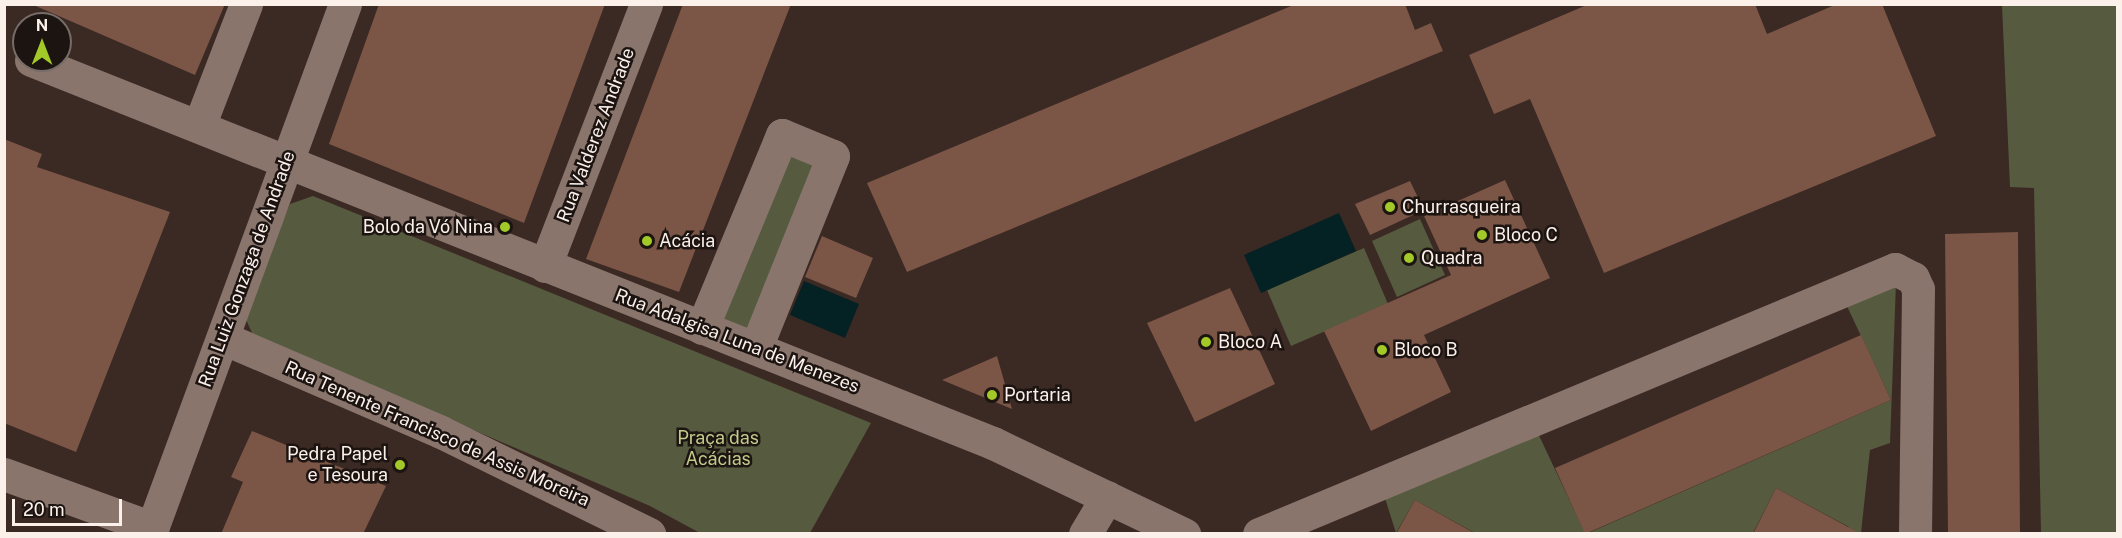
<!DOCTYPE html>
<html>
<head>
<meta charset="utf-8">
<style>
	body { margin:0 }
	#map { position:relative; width:2122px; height:538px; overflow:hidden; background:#3b2923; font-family:"Public Sans",sans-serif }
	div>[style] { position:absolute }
	.green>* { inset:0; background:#565a3f }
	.water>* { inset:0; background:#042123 }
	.building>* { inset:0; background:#7b5546 }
	.minor>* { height:33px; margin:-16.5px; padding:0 16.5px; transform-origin:16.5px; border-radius:16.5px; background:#8a756d }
	.dots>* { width:16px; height:16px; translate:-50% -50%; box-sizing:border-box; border:3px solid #1c1411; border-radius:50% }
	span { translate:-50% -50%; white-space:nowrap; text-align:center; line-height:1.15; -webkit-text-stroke:5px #1c1411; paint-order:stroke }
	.street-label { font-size:18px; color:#fcf0eb }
	.poi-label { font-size:18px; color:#fcf0eb }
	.left { translate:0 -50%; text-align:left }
	.right { translate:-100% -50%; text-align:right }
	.park-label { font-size:18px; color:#c2cb8a }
	.frame { position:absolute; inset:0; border:6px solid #fcf0eb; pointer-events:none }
	.north { position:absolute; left:12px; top:12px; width:60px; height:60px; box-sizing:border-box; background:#1c1411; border:2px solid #766c68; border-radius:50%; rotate:0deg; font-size:16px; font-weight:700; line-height:24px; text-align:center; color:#fcf0eb }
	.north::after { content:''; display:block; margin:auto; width:21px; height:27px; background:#a2c928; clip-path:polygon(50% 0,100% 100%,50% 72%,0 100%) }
	.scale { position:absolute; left:12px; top:499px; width:110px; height:27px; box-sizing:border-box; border:3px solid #fcf0eb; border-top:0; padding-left:8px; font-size:18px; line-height:21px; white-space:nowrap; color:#fcf0eb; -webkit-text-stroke:4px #1c1411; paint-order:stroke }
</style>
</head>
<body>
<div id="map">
	<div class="green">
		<div style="clip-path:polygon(2002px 5px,2117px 5px,2117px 533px,2041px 533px,2034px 188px,2010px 187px)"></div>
		<div style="clip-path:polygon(782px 135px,833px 156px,756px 348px,702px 328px)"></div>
		<div style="clip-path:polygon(313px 196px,871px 423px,810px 533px,700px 533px,650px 506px,253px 335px,244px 315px,290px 204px)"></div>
		<div style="clip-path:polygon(1420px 219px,1445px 275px,1397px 297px,1372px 241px)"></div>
		<div style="clip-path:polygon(1364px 248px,1388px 304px,1291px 346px,1267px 290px)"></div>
		<div style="clip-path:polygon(1896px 283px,1890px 443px,1870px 450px,1861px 533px,1846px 533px,1849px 527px,1776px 488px,1753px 533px,1586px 534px,1891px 400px,1846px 304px)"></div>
		<div style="clip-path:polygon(1535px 427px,1585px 533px,1475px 533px,1415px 500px,1396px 533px,1384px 495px)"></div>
	</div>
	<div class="water">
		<div style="clip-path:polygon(1339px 213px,1356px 251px,1261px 293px,1244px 255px)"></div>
		<div style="clip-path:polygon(804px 281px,859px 304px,845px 338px,790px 315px)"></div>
	</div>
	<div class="building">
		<div style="clip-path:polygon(31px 4px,225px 4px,195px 75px)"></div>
		<div style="clip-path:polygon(379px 4px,605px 4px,524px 223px,329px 144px)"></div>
		<div style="clip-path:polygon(683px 4px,791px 4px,679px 292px,586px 259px)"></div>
		<div style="clip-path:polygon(1296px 4px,1405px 4px,1415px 30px,1431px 23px,1443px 51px,907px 272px,867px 183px)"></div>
		<div style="clip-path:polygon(1589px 4px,1755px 4px,1767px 34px,1837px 4px,1882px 4px,1936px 136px,1604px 273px,1530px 99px,1494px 114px,1469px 55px)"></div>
		<div style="clip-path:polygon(4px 139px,42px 154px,37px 167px,170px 212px,76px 452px,4px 423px)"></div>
		<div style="clip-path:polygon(1505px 180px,1550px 278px,1424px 335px,1451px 392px,1371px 431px,1324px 331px,1451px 275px,1424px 216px)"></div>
		<div style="clip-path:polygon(1410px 181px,1424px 210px,1370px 235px,1355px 204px)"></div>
		<div style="clip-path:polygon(2018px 232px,2020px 534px,1948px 534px,1945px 234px)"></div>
		<div style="clip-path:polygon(822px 236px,873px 258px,856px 298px,805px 277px)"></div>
		<div style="clip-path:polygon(1230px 288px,1275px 384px,1195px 422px,1147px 323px)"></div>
		<div style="clip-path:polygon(1861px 335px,1891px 400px,1585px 534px,1555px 468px)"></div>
		<div style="clip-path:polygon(997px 356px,1012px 409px,942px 380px)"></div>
		<div style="clip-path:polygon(252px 431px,386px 486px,363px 534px,221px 534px,243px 482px,231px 477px)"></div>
		<div style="clip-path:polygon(1776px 488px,1861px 534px,1753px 534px)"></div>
		<div style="clip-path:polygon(1415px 500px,1476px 534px,1396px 534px)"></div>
	</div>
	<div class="minor">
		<div style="left:31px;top:60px;width:1035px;rotate:21.71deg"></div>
		<div style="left:993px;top:443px;width:212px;rotate:25.5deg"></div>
		<div style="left:199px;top:126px;width:131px;rotate:-68.9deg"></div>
		<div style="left:545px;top:266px;width:281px;rotate:-68.9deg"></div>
		<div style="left:702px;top:328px;width:209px;rotate:-67.5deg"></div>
		<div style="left:782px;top:135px;width:55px;rotate:22.4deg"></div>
		<div style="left:833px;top:156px;width:207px;rotate:111.9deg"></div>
		<div style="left:223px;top:338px;width:237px;rotate:23.3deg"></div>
		<div style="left:441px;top:432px;width:232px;rotate:26.1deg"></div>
		<div style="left:4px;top:474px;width:158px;rotate:20deg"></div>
		<div style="left:150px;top:534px;width:565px;rotate:-69.8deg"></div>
		<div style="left:1085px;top:534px;width:43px;rotate:-59.3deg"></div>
		<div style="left:1259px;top:534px;width:689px;rotate:-22.62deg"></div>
		<div style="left:1895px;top:269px;width:20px;rotate:27deg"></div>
		<div style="left:1913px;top:278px;width:12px;rotate:66deg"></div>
		<div style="left:1918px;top:289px;width:245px;rotate:90.7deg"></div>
	</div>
	<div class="dots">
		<div style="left:1390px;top:207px;background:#a2c928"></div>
		<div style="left:505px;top:227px;background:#a2c928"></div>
		<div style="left:1482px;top:235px;background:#a2c928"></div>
		<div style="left:647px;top:241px;background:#a2c928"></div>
		<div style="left:1409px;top:258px;background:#a2c928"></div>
		<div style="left:1206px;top:342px;background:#a2c928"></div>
		<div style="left:1382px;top:350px;background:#a2c928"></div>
		<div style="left:992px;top:395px;background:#a2c928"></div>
		<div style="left:400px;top:465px;background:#a2c928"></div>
	</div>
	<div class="street-label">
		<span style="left:596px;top:135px;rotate:-69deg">Rua Valderez Andrade</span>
		<span style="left:247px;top:269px;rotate:-70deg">Rua Luiz Gonzaga de Andrade</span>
		<span style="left:737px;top:341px;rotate:21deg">Rua Adalgisa Luna de Menezes</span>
		<span style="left:437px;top:434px;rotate:24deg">Rua Tenente Francisco de Assis Moreira</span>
	</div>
	<div class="poi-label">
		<span class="left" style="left:1402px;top:207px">Churrasqueira</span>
		<span class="right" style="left:493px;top:227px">Bolo da Vó Nina</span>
		<span class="left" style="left:1494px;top:235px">Bloco C</span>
		<span class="left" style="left:659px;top:241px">Acácia</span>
		<span class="left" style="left:1421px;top:258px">Quadra</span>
		<span class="left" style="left:1218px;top:342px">Bloco A</span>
		<span class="left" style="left:1394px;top:350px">Bloco B</span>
		<span class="left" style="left:1004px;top:395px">Portaria</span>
		<span class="right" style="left:388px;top:465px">Pedra Papel<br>e Tesoura</span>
	</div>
	<div class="park-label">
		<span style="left:718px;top:449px">Praça das<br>Acácias</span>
	</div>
	<div class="frame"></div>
	<div class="north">N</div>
	<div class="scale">20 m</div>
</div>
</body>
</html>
